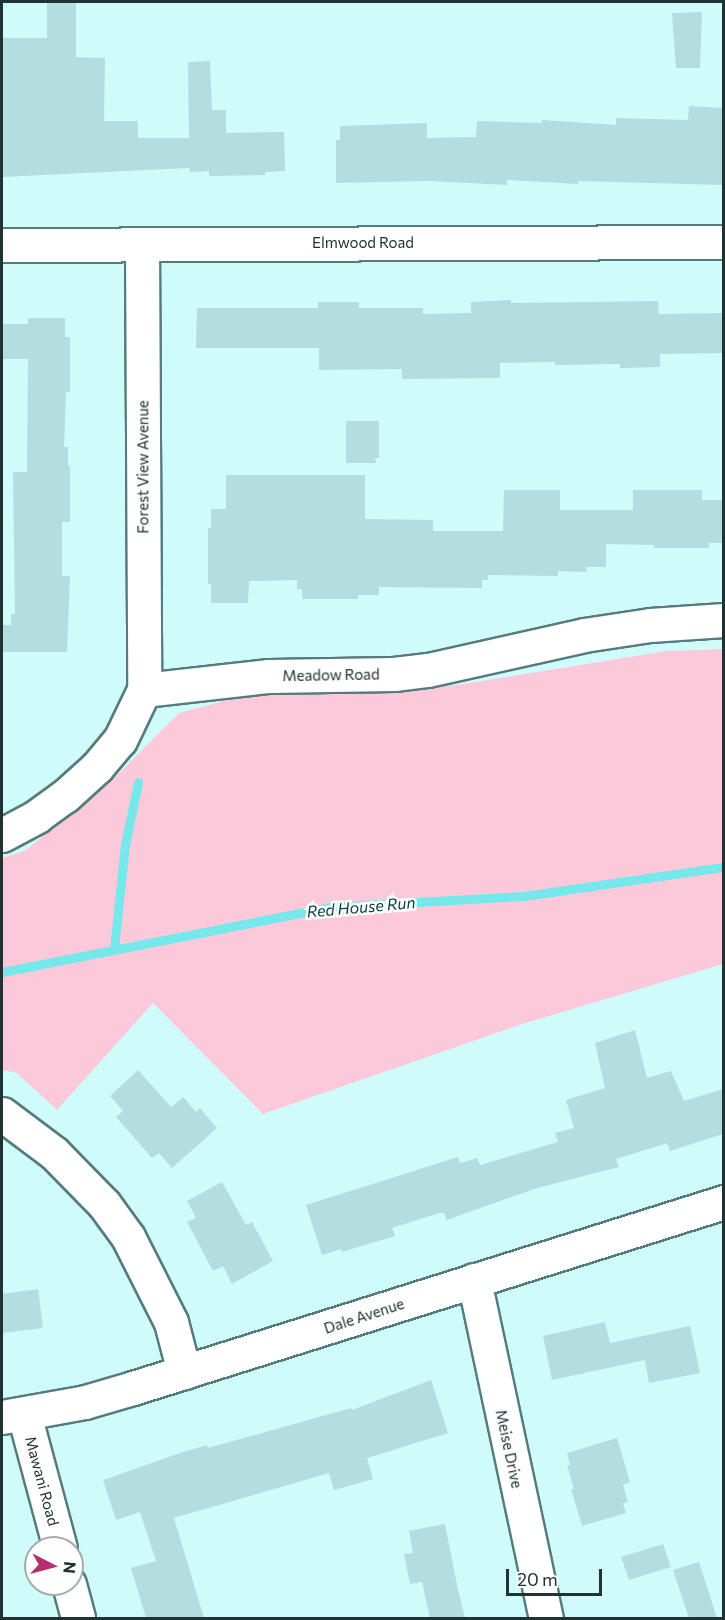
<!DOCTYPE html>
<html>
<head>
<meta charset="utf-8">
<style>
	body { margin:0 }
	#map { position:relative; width:725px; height:1620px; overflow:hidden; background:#d0fbfb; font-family:Commissioner,sans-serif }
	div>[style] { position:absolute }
	.green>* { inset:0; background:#fcc9db }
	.stream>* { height:9px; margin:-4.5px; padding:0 4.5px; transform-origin:4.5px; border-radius:4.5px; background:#74e8eb }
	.building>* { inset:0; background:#b3ddde }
	.roads { filter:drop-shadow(2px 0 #557c7d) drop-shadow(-2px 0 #557c7d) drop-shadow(0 2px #557c7d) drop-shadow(0 -2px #557c7d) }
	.minor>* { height:33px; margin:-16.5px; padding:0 16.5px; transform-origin:16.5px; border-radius:16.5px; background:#fff }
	span { translate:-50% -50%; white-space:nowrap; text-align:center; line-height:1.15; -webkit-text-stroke:5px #fefefe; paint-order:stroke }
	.street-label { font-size:15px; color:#213232 }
	.water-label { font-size:16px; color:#023c3d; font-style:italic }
	.frame { position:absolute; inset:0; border:3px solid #213232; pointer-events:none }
	.north { position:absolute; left:24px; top:1536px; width:60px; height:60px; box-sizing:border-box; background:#fefefe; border:2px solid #a6acac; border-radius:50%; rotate:96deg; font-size:16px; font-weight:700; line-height:24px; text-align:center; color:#213232 }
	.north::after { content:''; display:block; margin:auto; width:21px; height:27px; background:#b52e70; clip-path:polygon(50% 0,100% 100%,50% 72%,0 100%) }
	.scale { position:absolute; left:506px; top:1569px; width:96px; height:27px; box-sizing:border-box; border:3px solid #213232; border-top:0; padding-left:8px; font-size:18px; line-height:21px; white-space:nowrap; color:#213232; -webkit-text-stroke:4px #fefefe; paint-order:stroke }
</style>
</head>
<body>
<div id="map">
	<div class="green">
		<div style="clip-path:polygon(723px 649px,723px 964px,519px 1025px,263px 1114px,153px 1003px,57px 1110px,17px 1073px,2px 1070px,2px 858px,25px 851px,120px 772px,179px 713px,281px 686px,457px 685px,666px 651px)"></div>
	</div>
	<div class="stream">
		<div style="left:114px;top:949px;width:105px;rotate:-84deg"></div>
		<div style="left:125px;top:845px;width:64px;rotate:-78.3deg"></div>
		<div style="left:2px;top:972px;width:335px;rotate:-11.2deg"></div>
		<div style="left:331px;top:907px;width:193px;rotate:-3.3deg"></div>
		<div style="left:524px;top:896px;width:202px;rotate:-8.3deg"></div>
	</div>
	<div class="building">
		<div style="clip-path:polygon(47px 2px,76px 2px,76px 57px,105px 58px,104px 121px,138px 121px,138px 138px,189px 138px,188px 62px,210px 61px,212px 110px,226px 110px,226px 133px,284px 132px,285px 171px,265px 172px,265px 175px,209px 176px,209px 171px,190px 172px,189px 168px,2px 177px,2px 38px,47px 38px)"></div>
		<div style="clip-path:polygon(702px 12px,700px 68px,676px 68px,672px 13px)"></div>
		<div style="clip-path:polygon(689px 106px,723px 108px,723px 185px,578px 181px,578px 184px,507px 180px,507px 185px,430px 181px,336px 183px,336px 140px,340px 140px,340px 126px,427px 123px,427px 138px,476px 137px,477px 121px,542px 123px,542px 120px,616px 125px,616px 118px,688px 120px)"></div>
		<div style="clip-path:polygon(511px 300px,511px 303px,658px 301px,659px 314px,723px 313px,723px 353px,660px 354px,660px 367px,620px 368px,620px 364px,555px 365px,555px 362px,500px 363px,500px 378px,402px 379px,402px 369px,319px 370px,319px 348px,196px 348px,197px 308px,318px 308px,318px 302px,359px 302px,359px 308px,423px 308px,423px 314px,471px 313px,471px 302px)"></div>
		<div style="clip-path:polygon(28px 318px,65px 318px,65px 337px,70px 337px,70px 392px,66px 392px,64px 447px,68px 447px,68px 466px,70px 466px,70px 522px,62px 522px,62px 576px,70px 576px,67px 652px,2px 652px,2px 625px,11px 625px,11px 614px,15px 614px,13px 472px,27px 472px,28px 359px,2px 359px,2px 324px,28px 324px)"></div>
		<div style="clip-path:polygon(346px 421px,379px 421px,379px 458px,375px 458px,376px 463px,346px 463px)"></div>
		<div style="clip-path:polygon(226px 475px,365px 475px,365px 519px,433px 520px,433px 531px,503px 531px,504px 490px,560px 490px,560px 510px,633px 510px,633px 490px,702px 490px,702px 500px,722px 500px,723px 543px,709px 543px,709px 548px,654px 548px,654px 545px,606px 544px,606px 567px,586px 567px,587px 572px,558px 571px,558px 576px,488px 575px,488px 580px,482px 580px,482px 588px,379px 587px,379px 595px,358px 595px,358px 599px,302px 599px,302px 589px,297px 589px,297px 580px,249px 581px,248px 603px,211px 603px,211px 584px,208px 584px,208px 528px,211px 528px,211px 509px,226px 509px)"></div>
		<div style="clip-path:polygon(635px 1030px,647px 1078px,671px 1071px,684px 1101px,723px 1089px,723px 1134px,670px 1151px,667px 1143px,616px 1159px,619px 1167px,537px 1188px,447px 1220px,444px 1213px,439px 1213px,392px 1228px,395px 1236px,342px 1252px,341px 1249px,322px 1255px,306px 1205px,458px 1157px,460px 1163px,477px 1158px,480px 1165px,558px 1142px,555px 1133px,574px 1128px,566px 1100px,605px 1088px,595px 1043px)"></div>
		<div style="clip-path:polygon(138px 1070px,171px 1107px,183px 1097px,196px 1112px,200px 1108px,217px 1128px,172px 1168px,159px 1153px,152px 1158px,116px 1117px,123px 1111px,110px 1096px)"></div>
		<div style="clip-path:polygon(222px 1182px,246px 1225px,252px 1222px,273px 1261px,232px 1284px,223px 1266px,213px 1271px,187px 1222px,196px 1218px,187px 1201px)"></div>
		<div style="clip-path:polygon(38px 1289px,43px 1328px,2px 1333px,2px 1294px)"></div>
		<div style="clip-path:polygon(605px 1322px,610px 1343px,690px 1326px,700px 1373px,649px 1383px,645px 1360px,552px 1380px,543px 1336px)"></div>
		<div style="clip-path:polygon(431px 1380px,448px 1433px,367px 1458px,373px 1479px,334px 1490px,329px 1473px,174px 1518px,204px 1618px,146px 1618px,131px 1568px,156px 1561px,140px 1512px,116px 1520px,103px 1480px,183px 1452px,207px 1445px,208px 1448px,351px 1408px,352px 1410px)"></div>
		<div style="clip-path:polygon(617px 1438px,630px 1482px,623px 1485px,628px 1502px,623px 1503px,626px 1513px,582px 1526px,571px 1489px,574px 1489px,567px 1465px,570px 1465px,567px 1453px)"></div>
		<div style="clip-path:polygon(445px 1524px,458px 1590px,465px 1618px,430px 1618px,422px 1582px,410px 1584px,404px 1554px,413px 1553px,409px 1531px)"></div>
		<div style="clip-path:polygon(663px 1544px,671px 1567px,629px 1580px,621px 1557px)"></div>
		<div style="clip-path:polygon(699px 1562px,717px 1618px,689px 1618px,673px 1570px)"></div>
	</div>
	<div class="roads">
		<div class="minor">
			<div style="left:142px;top:244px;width:446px;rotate:89.7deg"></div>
			<div style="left:2px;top:245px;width:722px;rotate:-0.24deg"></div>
			<div style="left:2px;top:835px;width:40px;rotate:-28deg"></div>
			<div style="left:37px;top:816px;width:34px;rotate:-36deg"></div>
			<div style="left:65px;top:796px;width:43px;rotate:-42.2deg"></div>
			<div style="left:97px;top:767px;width:35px;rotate:-50deg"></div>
			<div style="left:120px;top:740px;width:55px;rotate:-64.4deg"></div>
			<div style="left:144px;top:690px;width:126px;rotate:-6.4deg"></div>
			<div style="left:269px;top:676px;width:125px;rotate:-0.9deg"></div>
			<div style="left:394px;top:674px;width:34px;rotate:-7deg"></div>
			<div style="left:428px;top:670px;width:160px;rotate:-12.6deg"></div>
			<div style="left:584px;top:635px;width:67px;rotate:-8.6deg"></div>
			<div style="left:650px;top:625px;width:74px;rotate:-3.9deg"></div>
			<div style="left:2px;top:1114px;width:65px;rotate:36.9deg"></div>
			<div style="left:54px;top:1153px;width:71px;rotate:45.6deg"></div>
			<div style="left:104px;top:1204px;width:41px;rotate:54deg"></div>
			<div style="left:128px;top:1237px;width:95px;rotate:63.2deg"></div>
			<div style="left:171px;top:1322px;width:52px;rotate:75.4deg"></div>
			<div style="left:474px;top:1280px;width:346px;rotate:78deg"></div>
			<div style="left:24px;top:1414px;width:139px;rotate:75deg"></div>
			<div style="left:2px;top:1417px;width:84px;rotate:-10.2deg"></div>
			<div style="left:85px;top:1402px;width:50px;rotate:-16.3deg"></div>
			<div style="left:133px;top:1388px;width:620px;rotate:-17.47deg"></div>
			<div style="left:69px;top:1584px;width:35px;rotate:75deg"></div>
		</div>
	</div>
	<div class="street-label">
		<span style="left:363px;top:243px">Elmwood Road</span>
		<span style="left:143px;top:467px;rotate:-90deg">Forest View Avenue</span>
		<span style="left:331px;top:675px;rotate:-1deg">Meadow Road</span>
		<span style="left:364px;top:1316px;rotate:-18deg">Dale Avenue</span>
		<span style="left:509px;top:1449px;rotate:78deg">Meise Drive</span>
		<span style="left:42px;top:1481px;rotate:75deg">Mawani Road</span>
	</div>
	<div class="water-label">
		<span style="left:361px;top:907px;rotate:-5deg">Red House Run</span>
	</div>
	<div class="frame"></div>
	<div class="north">N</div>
	<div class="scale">20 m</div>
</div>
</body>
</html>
